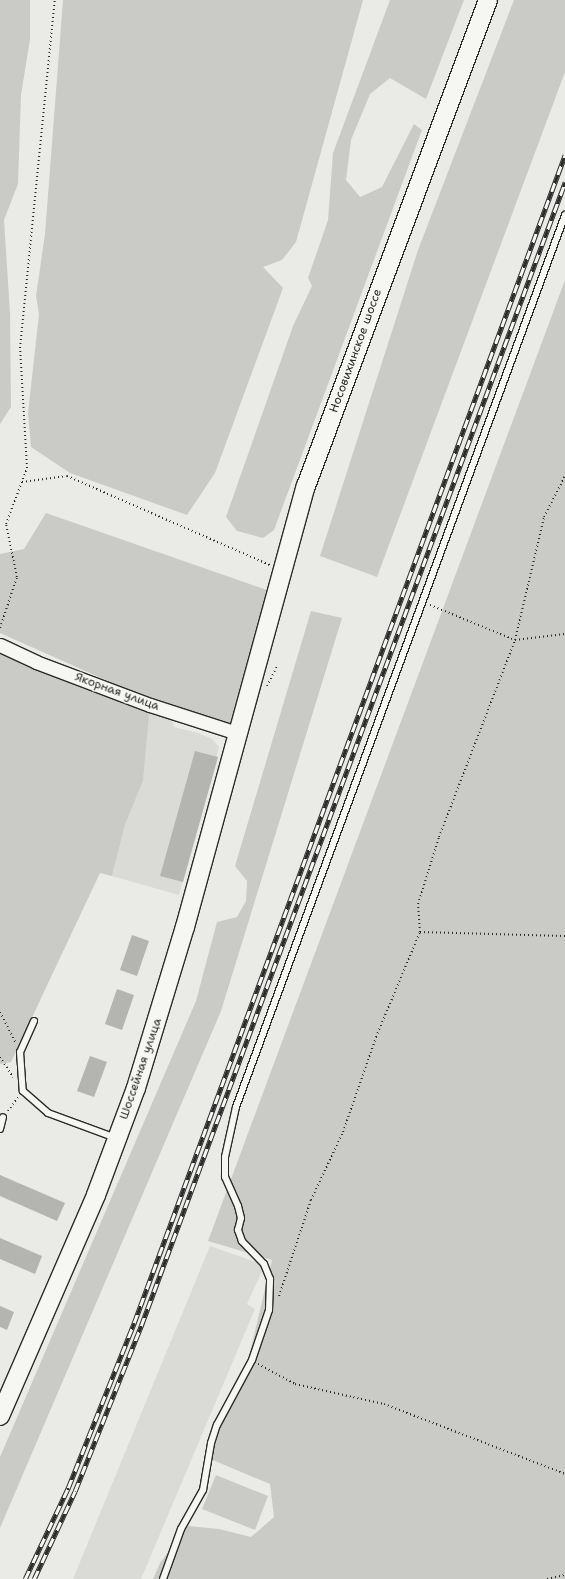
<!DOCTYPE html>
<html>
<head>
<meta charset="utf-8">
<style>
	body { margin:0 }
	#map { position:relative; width:565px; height:1579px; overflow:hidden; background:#eaeae6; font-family:"Shantell Sans",sans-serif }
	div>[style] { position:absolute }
	.built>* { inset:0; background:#dadad6 }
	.green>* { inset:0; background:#cacac7 }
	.building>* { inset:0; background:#b4b4b1 }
	.path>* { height:2px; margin-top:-1px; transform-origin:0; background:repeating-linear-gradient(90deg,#2b2b2b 0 1px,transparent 0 4px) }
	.roads { filter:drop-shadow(1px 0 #2b2b2b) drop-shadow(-1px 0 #2b2b2b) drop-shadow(0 1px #2b2b2b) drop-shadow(0 -1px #2b2b2b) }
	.lane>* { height:6px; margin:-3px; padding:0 3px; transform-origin:3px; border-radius:3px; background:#f6f6f2 }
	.street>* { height:13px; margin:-6.5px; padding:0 6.5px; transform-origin:6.5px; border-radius:6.5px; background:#f6f6f2 }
	.secondary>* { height:18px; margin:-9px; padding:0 9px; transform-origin:9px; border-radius:9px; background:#f6f6f2 }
	.rail>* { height:4.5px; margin-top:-2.25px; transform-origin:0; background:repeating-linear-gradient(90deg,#f6f6f2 0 9px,#2b2b2b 0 18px); box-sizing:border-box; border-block:1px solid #2b2b2b }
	span { translate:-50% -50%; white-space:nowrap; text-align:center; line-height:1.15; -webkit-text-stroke:3px #f6f6f2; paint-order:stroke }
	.street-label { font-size:12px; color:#2b2b2b }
</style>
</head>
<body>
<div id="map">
	<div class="built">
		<div style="clip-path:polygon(149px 711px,172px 720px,174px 727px,199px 733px,212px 739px,219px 747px,179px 895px,112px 876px,125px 825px,143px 781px)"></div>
		<div style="clip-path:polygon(210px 1246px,256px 1262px,263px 1269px,247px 1304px,255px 1309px,141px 1579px,73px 1579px)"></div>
	</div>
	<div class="green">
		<div style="clip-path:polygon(0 0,30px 0,30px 39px,21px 95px,18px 184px,4px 220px,10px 313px,11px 407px,0 424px)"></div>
		<div style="clip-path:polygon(63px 0,363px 0,296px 242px,282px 260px,263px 267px,283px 288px,215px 473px,187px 515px,70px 473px,31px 447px,28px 413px,39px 314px,36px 296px,45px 234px)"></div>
		<div style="clip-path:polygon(390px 0,464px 0,426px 99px,390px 78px,370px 94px,351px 140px,346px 180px,360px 197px,382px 187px,414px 124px,422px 130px,274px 530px,263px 538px,237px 531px,226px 517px,293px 326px,312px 286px,308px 278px,328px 220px,333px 153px)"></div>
		<div style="clip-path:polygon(514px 0,565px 0,565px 72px,377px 577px,320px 556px,418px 250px)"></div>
		<div style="clip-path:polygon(565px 280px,565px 1579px,153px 1579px,160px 1563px,188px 1526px,219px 1529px,251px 1537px,274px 1517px,270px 1484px,208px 1458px,221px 1415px,245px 1373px,272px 1260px,208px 1241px)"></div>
		<div style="clip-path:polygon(46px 513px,267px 590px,230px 724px,155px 702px,0 633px,0 554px,24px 549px)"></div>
		<div style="clip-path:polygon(311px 611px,342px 618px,221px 1011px,0 1528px,0 1457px,196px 1001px,217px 922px,237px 917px,246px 901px,247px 881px,235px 866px)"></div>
		<div style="clip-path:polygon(0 645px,150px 705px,143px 781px,125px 825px,112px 876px,100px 873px,11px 1062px,0 1064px)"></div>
		<div style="clip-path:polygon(216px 1475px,268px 1496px,255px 1530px,202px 1509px)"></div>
	</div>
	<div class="building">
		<div style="clip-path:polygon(195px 751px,218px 757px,183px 882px,160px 876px)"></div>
		<div style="clip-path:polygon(132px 935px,149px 941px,137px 976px,120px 970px)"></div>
		<div style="clip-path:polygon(117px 989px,134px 995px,122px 1030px,105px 1024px)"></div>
		<div style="clip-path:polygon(90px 1056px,107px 1062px,94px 1097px,77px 1091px)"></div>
		<div style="clip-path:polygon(0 1175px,65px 1203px,57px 1221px,0 1196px)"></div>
		<div style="clip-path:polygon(0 1238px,42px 1256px,35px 1274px,0 1259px)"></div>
		<div style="clip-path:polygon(0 1306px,14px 1312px,7px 1330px,0 1327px)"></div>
	</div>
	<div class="path">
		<div style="left:22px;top:482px;width:45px;rotate:-7.6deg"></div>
		<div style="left:67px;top:476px;width:222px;rotate:23.7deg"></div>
		<div style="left:430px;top:605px;width:92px;rotate:22.4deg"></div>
		<div style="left:515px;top:640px;width:50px;rotate:-6.8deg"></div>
		<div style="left:0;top:628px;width:54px;rotate:-71.6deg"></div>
		<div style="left:17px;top:577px;width:54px;rotate:-101.7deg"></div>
		<div style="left:6px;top:524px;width:60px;rotate:-69.4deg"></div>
		<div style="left:27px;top:468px;width:120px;rotate:-93.3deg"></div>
		<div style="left:20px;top:348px;width:350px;rotate:-84.3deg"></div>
		<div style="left:267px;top:686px;width:22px;rotate:-63deg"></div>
		<div style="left:420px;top:932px;width:145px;rotate:1.6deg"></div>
		<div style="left:0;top:1012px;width:34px;rotate:63deg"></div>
		<div style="left:0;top:1057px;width:24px;rotate:57deg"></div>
		<div style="left:8px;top:1111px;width:17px;rotate:-54deg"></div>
		<div style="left:279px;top:1296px;width:101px;rotate:-71.6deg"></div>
		<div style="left:311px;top:1200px;width:75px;rotate:-64.8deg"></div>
		<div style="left:343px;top:1132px;width:101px;rotate:-70.8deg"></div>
		<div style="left:376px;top:1037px;width:114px;rotate:-67.3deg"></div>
		<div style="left:420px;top:932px;width:28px;rotate:-94deg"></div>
		<div style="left:418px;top:904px;width:70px;rotate:-72.6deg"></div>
		<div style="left:439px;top:837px;width:211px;rotate:-68.9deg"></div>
		<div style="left:515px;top:640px;width:126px;rotate:-76.7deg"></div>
		<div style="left:544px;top:517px;width:46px;rotate:-62.9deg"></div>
		<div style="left:258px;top:1364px;width:42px;rotate:28.4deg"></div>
		<div style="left:295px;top:1384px;width:91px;rotate:12.7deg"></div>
		<div style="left:384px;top:1404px;width:194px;rotate:21.1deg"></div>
		<div style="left:547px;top:1579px;width:18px;rotate:-13deg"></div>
	</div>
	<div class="roads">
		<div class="lane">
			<div style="left:34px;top:1021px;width:34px;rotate:114deg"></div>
			<div style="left:20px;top:1052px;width:39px;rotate:86deg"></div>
			<div style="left:23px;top:1091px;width:33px;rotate:41deg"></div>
			<div style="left:48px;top:1113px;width:72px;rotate:20.2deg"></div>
			<div style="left:0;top:1129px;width:12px;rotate:-76deg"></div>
			<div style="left:163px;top:1579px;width:53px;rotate:-70.2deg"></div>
			<div style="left:181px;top:1529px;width:45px;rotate:-60.6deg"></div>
			<div style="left:203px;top:1490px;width:48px;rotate:-80.3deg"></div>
			<div style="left:211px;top:1443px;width:19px;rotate:-72deg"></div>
			<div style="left:217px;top:1425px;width:74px;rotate:-61.7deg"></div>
			<div style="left:252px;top:1360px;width:53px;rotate:-71.2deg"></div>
			<div style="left:269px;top:1310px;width:31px;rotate:-88deg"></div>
			<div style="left:270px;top:1279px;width:16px;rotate:-112deg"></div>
			<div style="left:264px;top:1264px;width:32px;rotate:-134deg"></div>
			<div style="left:242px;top:1241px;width:12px;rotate:-110deg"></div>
			<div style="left:238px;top:1230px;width:12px;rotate:-76deg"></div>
			<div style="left:241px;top:1218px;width:12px;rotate:-104deg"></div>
			<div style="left:238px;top:1206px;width:32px;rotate:-114deg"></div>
			<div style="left:225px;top:1177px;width:20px;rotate:-90deg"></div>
			<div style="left:225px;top:1157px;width:51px;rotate:-77.6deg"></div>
			<div style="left:236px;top:1107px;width:951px;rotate:-69.75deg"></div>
		</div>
		<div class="street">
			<div style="left:0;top:645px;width:40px;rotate:25deg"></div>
			<div style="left:36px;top:662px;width:122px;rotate:20.7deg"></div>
			<div style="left:150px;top:705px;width:91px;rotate:17.8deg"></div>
		</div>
		<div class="secondary">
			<div style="left:0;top:1416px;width:241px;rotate:-66.5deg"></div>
			<div style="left:96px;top:1195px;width:114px;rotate:-69.5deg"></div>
			<div style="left:136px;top:1088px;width:168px;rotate:-73.1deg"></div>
			<div style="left:185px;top:927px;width:457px;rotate:-74.7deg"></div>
			<div style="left:306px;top:486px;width:519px;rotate:-69.47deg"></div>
		</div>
	</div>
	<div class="rail">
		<div style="left:25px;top:1579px;width:101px;rotate:-64.7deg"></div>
		<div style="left:68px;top:1488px;width:178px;rotate:-68.2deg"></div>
		<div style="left:134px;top:1323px;width:1245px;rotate:-69.75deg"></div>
		<div style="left:34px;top:1579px;width:97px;rotate:-65deg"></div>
		<div style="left:75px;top:1491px;width:178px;rotate:-68.2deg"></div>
		<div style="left:141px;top:1326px;width:1220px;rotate:-69.66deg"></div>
	</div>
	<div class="street-label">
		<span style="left:356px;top:351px;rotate:-70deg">Носовихинское шоссе</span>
		<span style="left:117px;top:692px;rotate:20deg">Якорная улица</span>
		<span style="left:141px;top:1069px;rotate:-71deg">Шоссейная улица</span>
	</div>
</div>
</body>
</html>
